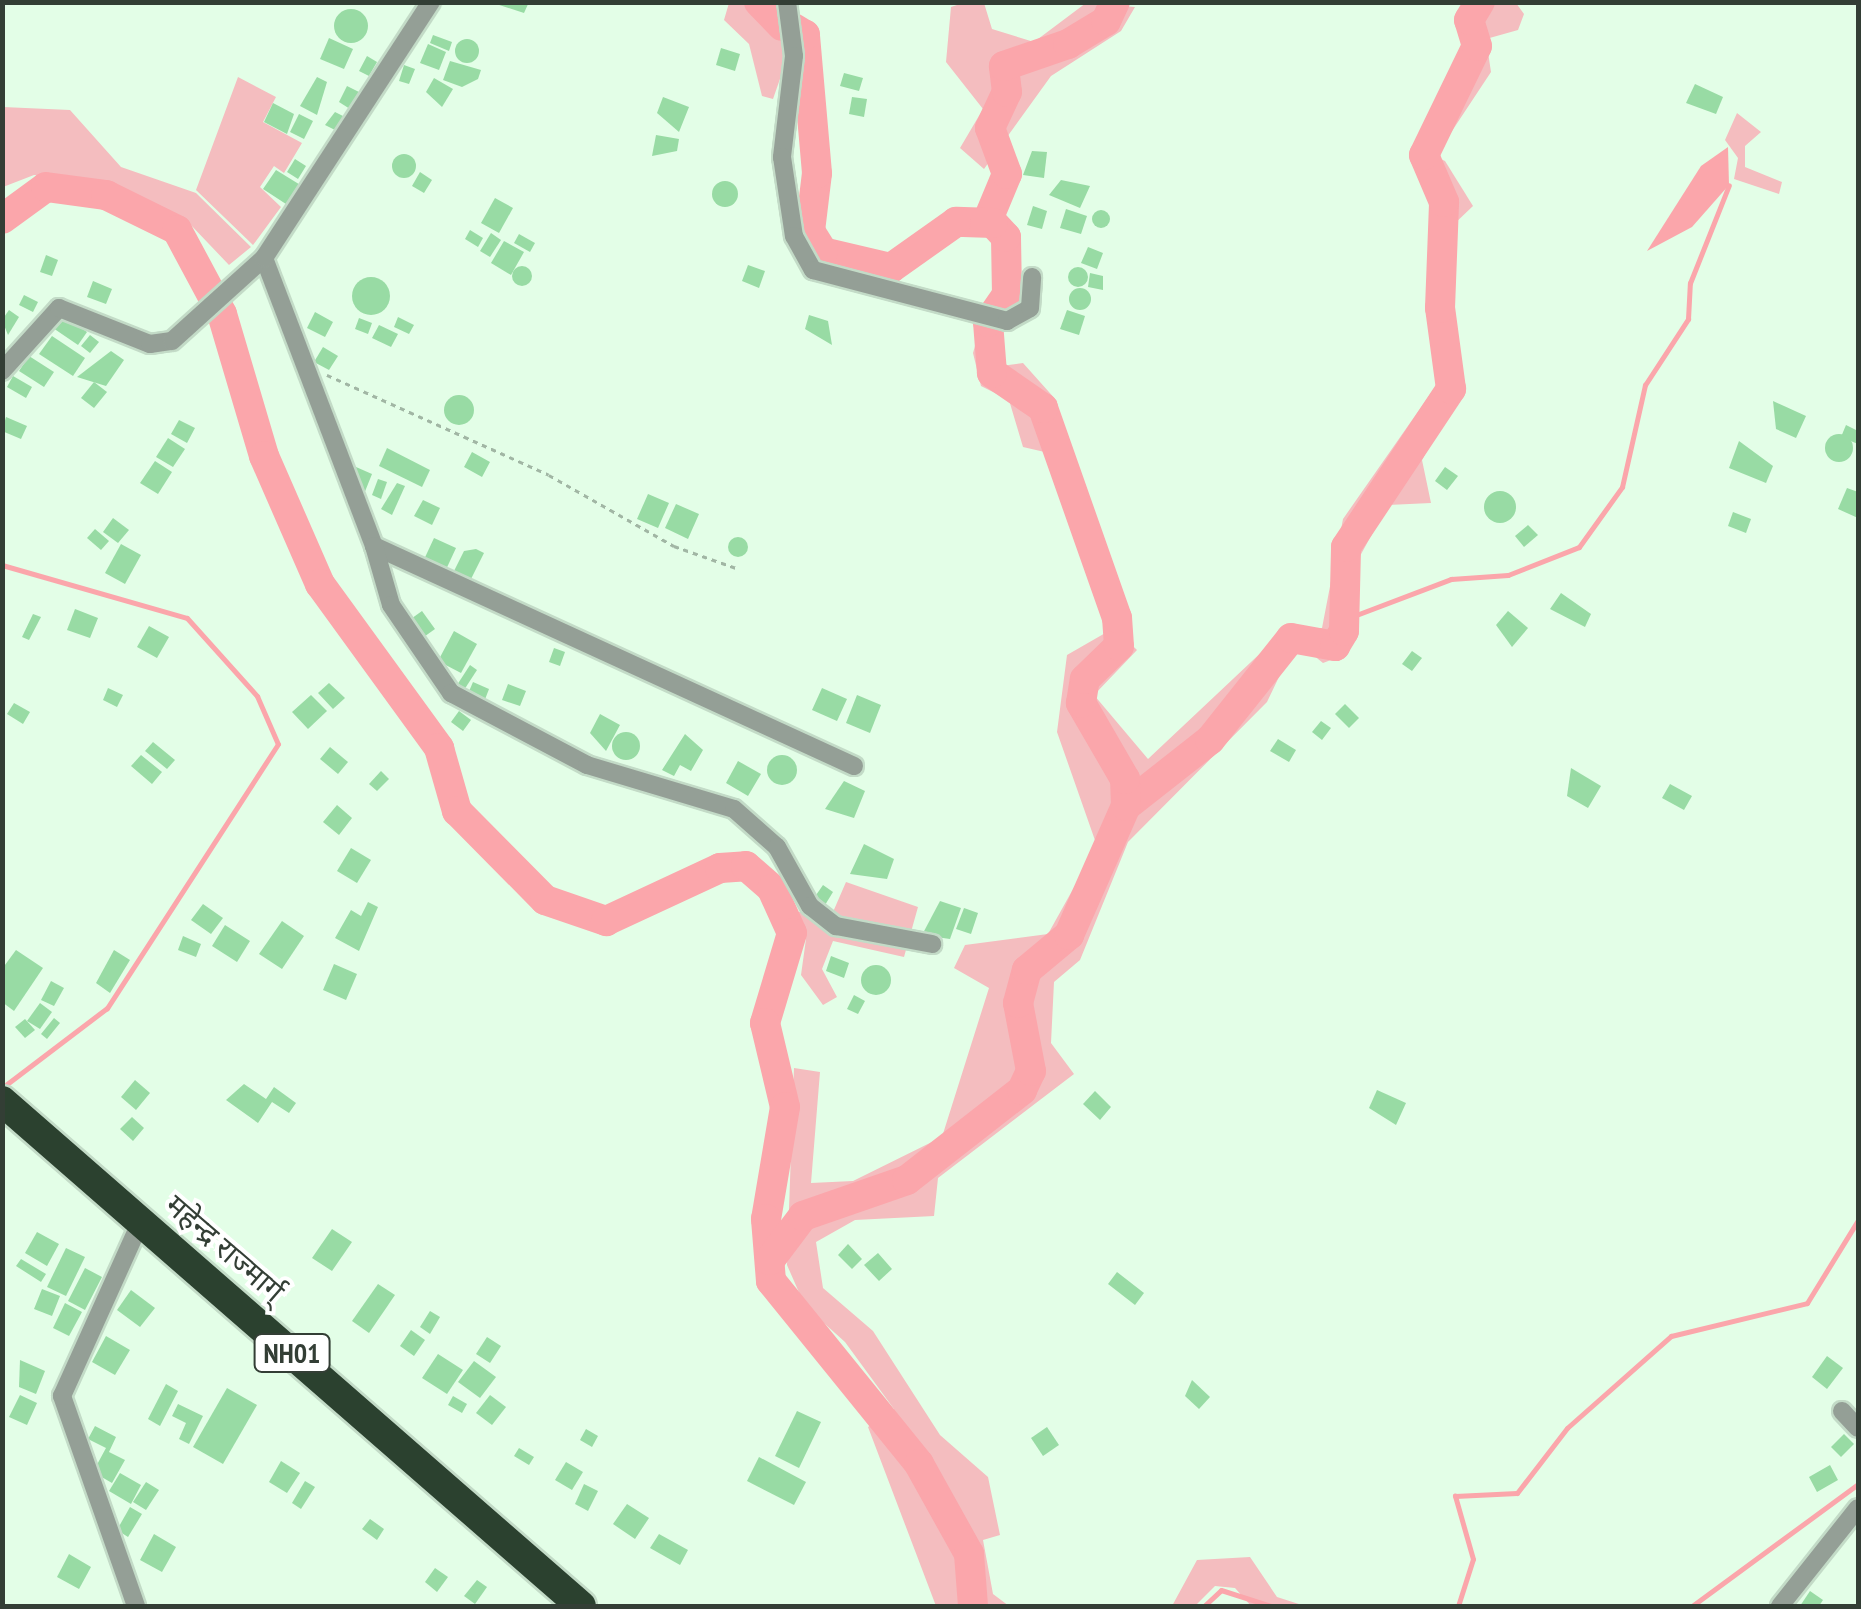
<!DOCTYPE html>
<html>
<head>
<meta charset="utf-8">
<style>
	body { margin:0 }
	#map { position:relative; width:1861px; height:1609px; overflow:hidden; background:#e3fee7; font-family:"PT Sans Narrow","Noto Sans Devanagari",sans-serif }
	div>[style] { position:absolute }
	.green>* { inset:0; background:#f4bdbf }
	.water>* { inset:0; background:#fba6ab }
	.stream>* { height:5px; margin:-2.5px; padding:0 2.5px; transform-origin:2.5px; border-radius:2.5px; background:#fba6ab }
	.river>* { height:30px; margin:-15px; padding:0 15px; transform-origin:15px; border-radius:15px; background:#fba6ab }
	.building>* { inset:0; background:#98dba4 }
	.round { border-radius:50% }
	.path>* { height:2.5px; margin-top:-1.25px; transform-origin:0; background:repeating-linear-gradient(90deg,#a1b6a4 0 5px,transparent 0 10px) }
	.roads { filter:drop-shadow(2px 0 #c3dbc7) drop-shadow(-2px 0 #c3dbc7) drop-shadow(0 2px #c3dbc7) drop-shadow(0 -2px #c3dbc7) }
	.street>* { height:18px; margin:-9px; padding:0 9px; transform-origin:9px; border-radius:9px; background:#949f96 }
	.highway>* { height:30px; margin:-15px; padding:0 15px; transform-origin:15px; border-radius:15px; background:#2b412f }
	span { translate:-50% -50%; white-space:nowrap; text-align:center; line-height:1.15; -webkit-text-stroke:8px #fff; paint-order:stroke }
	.shield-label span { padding:2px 8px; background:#fff; border:2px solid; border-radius:8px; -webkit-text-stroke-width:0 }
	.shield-label { font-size:28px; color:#333e35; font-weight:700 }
	.street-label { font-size:30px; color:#333e35 }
	.frame { position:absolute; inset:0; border:5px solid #333e35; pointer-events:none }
</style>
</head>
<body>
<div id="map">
	<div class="green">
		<div style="clip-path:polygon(729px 3px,782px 3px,788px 56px,773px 99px,762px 96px,749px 44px,724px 20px)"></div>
		<div style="clip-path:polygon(963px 3px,984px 3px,992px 29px,1034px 42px,1086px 3px,1135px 7px,1121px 31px,1051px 76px,984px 169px,960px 148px,983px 109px,946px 62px,951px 7px)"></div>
		<div style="clip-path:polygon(1468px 3px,1516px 3px,1524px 14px,1518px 30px,1486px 39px,1491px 72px,1450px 134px,1428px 123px,1469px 51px)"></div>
		<div style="clip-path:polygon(238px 77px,276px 97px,263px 122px,302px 143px,284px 173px,274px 166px,260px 187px,281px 207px,253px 245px,196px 190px)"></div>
		<div style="clip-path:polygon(3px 107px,70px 110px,121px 167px,196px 193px,251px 247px,229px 265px,188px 222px,115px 184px,34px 175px,3px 187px)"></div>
		<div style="clip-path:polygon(1737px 113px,1761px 132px,1745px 146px,1745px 167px,1782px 182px,1779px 194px,1734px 179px,1738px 158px,1725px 140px)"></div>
		<div style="clip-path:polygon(1418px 148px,1445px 161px,1473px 206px,1451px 227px,1439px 223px)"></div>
		<div style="clip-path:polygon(980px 328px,1000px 330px,1001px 366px,1023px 363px,1057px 401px,1062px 456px,1023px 447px,1009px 400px,981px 386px,973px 353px)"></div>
		<div style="clip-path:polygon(1458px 339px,1458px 394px,1422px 460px,1431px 503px,1388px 505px,1354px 567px,1344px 655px,1323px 663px,1302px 646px,1287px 660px,1267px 702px,1128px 842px,1080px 960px,1054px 982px,1051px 1043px,1074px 1074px,938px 1178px,934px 1216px,855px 1220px,816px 1242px,823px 1288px,873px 1331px,940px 1435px,988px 1477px,1000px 1535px,983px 1540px,993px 1594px,1009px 1606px,936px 1606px,868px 1427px,894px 1409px,845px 1342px,805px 1306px,787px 1265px,794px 1068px,820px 1072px,811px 1183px,853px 1181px,942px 1137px,989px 988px,954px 968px,965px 945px,1048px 934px,1097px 846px,1057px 732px,1067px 655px,1114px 628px,1137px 650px,1094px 695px,1148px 759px,1286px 629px,1322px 628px,1343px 519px,1440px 380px,1441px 343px)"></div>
		<div style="clip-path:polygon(846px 882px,918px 907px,904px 957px,833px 941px,822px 969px,837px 997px,823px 1005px,801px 975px,806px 939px,792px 912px,833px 912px)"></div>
		<div style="clip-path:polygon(1250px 1557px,1277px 1597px,1305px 1606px,1251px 1606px,1235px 1588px,1215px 1586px,1195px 1606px,1172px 1606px,1197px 1560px)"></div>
	</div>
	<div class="water">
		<div style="clip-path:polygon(1728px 147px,1729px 185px,1692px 227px,1647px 251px,1701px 166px)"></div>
	</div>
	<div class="stream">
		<div style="left:2px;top:565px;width:192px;rotate:16deg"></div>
		<div style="left:187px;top:618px;width:105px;rotate:48.1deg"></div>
		<div style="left:257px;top:696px;width:52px;rotate:66.4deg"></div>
		<div style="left:278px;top:744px;width:315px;rotate:122.9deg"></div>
		<div style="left:107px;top:1008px;width:126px;rotate:142.8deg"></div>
		<div style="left:1343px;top:620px;width:116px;rotate:-20.8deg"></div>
		<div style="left:1451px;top:579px;width:57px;rotate:-4deg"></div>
		<div style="left:1508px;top:575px;width:76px;rotate:-21.5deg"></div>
		<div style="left:1579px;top:547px;width:74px;rotate:-54.4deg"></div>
		<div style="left:1622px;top:487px;width:105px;rotate:-77.3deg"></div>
		<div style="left:1645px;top:385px;width:79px;rotate:-56.9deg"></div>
		<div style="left:1688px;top:319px;width:36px;rotate:-87deg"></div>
		<div style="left:1690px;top:283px;width:105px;rotate:-68.3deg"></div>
		<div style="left:1204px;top:1606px;width:23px;rotate:-43deg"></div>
		<div style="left:1221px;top:1590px;width:52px;rotate:17.7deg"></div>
		<div style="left:1458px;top:1606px;width:49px;rotate:-72.3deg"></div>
		<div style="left:1473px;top:1559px;width:66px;rotate:-105.9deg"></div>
		<div style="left:1455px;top:1496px;width:62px;rotate:-2.8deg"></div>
		<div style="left:1517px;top:1493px;width:82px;rotate:-52.4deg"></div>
		<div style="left:1567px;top:1428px;width:139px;rotate:-41.5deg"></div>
		<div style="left:1671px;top:1336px;width:140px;rotate:-13.6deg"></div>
		<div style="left:1807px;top:1303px;width:97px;rotate:-58.4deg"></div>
		<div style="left:1692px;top:1606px;width:206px;rotate:-36.3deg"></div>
	</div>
	<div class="river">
		<div style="left:759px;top:2px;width:33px;rotate:46deg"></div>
		<div style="left:2px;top:219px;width:54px;rotate:-36deg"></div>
		<div style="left:46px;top:187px;width:61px;rotate:7.6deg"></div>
		<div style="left:106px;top:195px;width:79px;rotate:26.2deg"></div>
		<div style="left:177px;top:230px;width:95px;rotate:61.8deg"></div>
		<div style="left:222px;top:314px;width:148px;rotate:73.5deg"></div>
		<div style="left:264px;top:456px;width:140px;rotate:66.4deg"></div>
		<div style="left:320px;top:584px;width:203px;rotate:54deg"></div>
		<div style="left:439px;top:748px;width:66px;rotate:74.1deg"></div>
		<div style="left:457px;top:811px;width:125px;rotate:45.3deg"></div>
		<div style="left:545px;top:900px;width:65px;rotate:19deg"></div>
		<div style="left:606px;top:921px;width:126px;rotate:-24.9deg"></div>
		<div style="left:720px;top:868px;width:26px;rotate:-4deg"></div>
		<div style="left:746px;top:866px;width:35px;rotate:41deg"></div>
		<div style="left:772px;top:889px;width:48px;rotate:65.6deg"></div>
		<div style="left:792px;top:933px;width:94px;rotate:106.7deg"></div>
		<div style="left:765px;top:1023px;width:86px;rotate:76.6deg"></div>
		<div style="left:785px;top:1107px;width:114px;rotate:99.6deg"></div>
		<div style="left:766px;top:1219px;width:62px;rotate:85.4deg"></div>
		<div style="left:771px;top:1281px;width:235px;rotate:51deg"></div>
		<div style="left:919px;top:1464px;width:103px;rotate:60.9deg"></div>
		<div style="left:969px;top:1554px;width:52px;rotate:85.6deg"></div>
		<div style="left:987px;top:222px;width:52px;rotate:-67.4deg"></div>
		<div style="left:1007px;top:174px;width:49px;rotate:-110.3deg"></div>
		<div style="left:990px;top:128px;width:40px;rotate:-65deg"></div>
		<div style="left:1007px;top:92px;width:26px;rotate:-97deg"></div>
		<div style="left:1004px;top:66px;width:68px;rotate:-19deg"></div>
		<div style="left:1068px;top:44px;width:44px;rotate:-31.2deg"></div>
		<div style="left:1106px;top:21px;width:21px;rotate:-65deg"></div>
		<div style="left:1126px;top:806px;width:107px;rotate:-38.2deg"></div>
		<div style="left:1210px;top:740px;width:130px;rotate:-51.5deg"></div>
		<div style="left:1291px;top:638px;width:45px;rotate:10.3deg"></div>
		<div style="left:1335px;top:646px;width:17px;rotate:-59deg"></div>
		<div style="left:1344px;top:631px;width:84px;rotate:-88.6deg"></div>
		<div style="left:1346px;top:547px;width:190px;rotate:-56.4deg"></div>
		<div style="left:1451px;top:389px;width:82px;rotate:-97.7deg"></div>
		<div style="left:1440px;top:308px;width:106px;rotate:-87.8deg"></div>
		<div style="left:1444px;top:202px;width:51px;rotate:-113.1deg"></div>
		<div style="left:1424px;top:155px;width:121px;rotate:-64.1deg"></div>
		<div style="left:1477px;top:46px;width:27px;rotate:-107deg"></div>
		<div style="left:1469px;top:20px;width:21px;rotate:-59deg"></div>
		<div style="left:770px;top:1260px;width:55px;rotate:-53.1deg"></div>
		<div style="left:803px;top:1216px;width:110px;rotate:-19.1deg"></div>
		<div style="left:907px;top:1180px;width:146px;rotate:-38deg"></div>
		<div style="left:1022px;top:1090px;width:21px;rotate:-65deg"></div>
		<div style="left:1031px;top:1071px;width:69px;rotate:-100.8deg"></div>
		<div style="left:1018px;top:1003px;width:34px;rotate:-75deg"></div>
		<div style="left:1027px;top:970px;width:55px;rotate:-39.8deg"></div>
		<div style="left:1069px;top:935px;width:141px;rotate:-66.2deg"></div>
		<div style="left:1126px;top:806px;width:27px;rotate:-92deg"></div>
		<div style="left:1125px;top:779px;width:88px;rotate:-120.1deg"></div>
		<div style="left:1081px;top:703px;width:24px;rotate:-81deg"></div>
		<div style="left:1085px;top:679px;width:47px;rotate:-44.1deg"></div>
		<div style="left:1119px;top:646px;width:28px;rotate:-94deg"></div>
		<div style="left:1117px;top:618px;width:223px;rotate:-109.4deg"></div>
		<div style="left:1043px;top:408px;width:62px;rotate:-145.5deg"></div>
		<div style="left:992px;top:373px;width:51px;rotate:-94.5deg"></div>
		<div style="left:988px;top:322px;width:33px;rotate:-55deg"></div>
		<div style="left:1007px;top:295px;width:58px;rotate:-91deg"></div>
		<div style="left:1006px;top:237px;width:19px;rotate:-133deg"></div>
		<div style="left:993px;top:223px;width:37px;rotate:-178deg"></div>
		<div style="left:956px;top:222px;width:80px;rotate:144.7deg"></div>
		<div style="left:891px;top:268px;width:70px;rotate:-166.8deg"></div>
		<div style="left:823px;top:252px;width:25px;rotate:-122deg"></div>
		<div style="left:810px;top:231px;width:58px;rotate:-83.1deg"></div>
		<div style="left:817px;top:173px;width:139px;rotate:-95deg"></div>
		<div style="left:805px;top:35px;width:13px;rotate:-148deg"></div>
	</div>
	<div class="building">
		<div style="clip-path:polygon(490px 2px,529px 2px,524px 13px)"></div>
		<div class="round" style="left:334px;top:9px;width:34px;height:34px"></div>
		<div style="clip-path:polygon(433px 35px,452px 42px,449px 51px,430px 43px)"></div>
		<div style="clip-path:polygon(329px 38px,353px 49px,344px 69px,320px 59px)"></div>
		<div class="round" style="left:455px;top:39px;width:24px;height:24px"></div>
		<div style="clip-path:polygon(428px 44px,446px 52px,439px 70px,420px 63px)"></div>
		<div style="clip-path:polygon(721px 48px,740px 54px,735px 71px,716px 65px)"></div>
		<div style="clip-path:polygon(367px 56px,377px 62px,369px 76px,359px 71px)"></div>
		<div style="clip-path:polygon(450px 61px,481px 70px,478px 79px,462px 87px,443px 80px)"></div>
		<div style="clip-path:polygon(404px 65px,415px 69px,409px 84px,399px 81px)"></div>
		<div style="clip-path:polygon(844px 73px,863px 78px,859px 91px,840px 86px)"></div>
		<div style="clip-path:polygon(317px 77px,327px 82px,317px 115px,300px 106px)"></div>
		<div style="clip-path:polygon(434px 78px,453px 89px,442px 107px,426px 92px)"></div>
		<div style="clip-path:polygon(1695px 84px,1723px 97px,1716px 114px,1686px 103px)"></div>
		<div style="clip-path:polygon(347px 86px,359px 92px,350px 109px,339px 102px)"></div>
		<div style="clip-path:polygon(663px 97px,689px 107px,679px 132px,657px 113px)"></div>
		<div style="clip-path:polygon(852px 97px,867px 99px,864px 117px,849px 114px)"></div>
		<div style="clip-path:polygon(273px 103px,294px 114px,287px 134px,264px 122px)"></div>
		<div style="clip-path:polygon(335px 112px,345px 117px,337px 131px,325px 125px)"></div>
		<div style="clip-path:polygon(299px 114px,313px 121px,304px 139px,290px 132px)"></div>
		<div style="clip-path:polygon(656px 135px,679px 139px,677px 151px,652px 156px)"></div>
		<div style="clip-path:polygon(1032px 151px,1047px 152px,1044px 178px,1023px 175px)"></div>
		<div class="round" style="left:392px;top:154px;width:24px;height:24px"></div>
		<div style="clip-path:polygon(295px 159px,306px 166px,298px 179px,287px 172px)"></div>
		<div style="clip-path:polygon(276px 170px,302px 186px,289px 206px,263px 189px)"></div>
		<div style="clip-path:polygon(420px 172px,432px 180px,424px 193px,412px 186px)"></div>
		<div style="clip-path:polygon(1061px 180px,1090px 186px,1080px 208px,1049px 195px)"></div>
		<div class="round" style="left:712px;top:181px;width:26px;height:26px"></div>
		<div style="clip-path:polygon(495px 198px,513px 208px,499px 233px,481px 223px)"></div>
		<div style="clip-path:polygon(1033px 206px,1047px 211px,1042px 229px,1027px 225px)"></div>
		<div style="clip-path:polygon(1066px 209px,1087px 216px,1081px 234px,1060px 228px)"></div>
		<div class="round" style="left:1092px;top:210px;width:18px;height:18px"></div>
		<div style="clip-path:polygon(470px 230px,483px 238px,478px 247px,465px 239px)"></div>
		<div style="clip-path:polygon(491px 233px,501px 240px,490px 257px,480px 251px)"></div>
		<div style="clip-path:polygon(519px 234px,535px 243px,530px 252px,514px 243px)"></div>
		<div style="clip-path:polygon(504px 241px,524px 252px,511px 275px,491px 263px)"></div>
		<div style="clip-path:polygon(1088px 247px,1103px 253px,1097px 269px,1081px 263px)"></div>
		<div style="clip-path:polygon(46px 255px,58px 260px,52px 276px,40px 272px)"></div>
		<div style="clip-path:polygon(748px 265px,765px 271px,759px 288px,742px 281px)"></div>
		<div class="round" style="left:512px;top:266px;width:20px;height:20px"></div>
		<div class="round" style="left:1068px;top:267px;width:20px;height:20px"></div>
		<div style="clip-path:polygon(1090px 273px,1103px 276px,1103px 290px,1088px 287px)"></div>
		<div class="round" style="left:352px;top:277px;width:38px;height:38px"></div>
		<div style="clip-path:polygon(93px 281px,112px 289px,106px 304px,87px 297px)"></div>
		<div class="round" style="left:1069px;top:288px;width:22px;height:22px"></div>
		<div style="clip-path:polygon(24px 295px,38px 302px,33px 312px,19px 305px)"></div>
		<div style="clip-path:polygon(9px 310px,19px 317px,8px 335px,2px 320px)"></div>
		<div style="clip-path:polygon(1067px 310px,1085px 316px,1079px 335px,1060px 329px)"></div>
		<div style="clip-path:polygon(315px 312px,333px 322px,325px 337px,307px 328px)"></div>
		<div style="clip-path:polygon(62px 315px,87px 332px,78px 345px,53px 328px)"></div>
		<div style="clip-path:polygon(809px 315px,828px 321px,832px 345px,805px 329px)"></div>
		<div style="clip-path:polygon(398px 317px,414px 325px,409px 334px,394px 327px)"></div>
		<div style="clip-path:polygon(359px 318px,372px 323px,368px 334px,355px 329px)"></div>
		<div style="clip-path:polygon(379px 325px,398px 334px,391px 347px,372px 338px)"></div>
		<div style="clip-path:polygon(90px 335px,99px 342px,90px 353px,81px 346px)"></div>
		<div style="clip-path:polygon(52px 336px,85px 358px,73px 376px,39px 354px)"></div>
		<div style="clip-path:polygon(323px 347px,338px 356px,329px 370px,314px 362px)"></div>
		<div style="clip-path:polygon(111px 351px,124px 360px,106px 386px,77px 377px)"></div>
		<div style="clip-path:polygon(29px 356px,54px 372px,44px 387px,19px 371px)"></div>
		<div style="clip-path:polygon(13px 376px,32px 387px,26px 398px,7px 387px)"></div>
		<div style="clip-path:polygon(94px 382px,107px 392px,94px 408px,81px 398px)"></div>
		<div class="round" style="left:444px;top:395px;width:30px;height:30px"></div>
		<div style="clip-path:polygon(1773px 401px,1806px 416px,1796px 438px,1776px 429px)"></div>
		<div style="clip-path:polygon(6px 417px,27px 426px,21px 439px,2px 431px)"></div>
		<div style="clip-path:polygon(179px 420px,195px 428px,187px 443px,171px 434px)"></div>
		<div style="clip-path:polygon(1846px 425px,1858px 431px,1858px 444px,1841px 437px)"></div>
		<div class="round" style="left:1825px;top:434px;width:28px;height:28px"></div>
		<div style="clip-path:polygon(168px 438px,185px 449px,173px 467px,156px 457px)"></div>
		<div style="clip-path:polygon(1739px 441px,1773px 466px,1766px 483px,1729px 468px)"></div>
		<div style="clip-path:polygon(387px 448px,430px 470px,422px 487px,379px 466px)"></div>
		<div style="clip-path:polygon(472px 452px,490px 462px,482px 477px,464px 467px)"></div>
		<div style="clip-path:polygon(155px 461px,172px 472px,158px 494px,140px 483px)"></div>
		<div style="clip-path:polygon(356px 467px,372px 474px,364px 494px,351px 481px)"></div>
		<div style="clip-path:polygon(1445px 467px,1458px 476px,1447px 490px,1435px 481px)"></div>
		<div style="clip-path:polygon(378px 479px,387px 482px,381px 499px,372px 495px)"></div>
		<div style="clip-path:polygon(397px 483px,405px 486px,392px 515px,381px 509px)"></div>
		<div style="clip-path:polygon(1847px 488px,1858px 492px,1858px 518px,1838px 509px)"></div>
		<div class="round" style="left:1484px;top:491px;width:32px;height:32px"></div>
		<div style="clip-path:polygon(648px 494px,669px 503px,658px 528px,637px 519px)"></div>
		<div style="clip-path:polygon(423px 500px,440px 508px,432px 525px,414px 516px)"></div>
		<div style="clip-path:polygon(676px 504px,699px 514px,688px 539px,665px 528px)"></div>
		<div style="clip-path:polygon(1733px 512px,1751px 519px,1746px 533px,1728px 526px)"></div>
		<div style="clip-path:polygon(113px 518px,129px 530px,118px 543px,103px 532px)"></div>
		<div style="clip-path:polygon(1528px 525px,1538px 535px,1524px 547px,1515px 536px)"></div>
		<div style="clip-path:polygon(95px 529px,109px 541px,101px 550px,87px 538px)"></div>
		<div class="round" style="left:728px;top:537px;width:20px;height:20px"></div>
		<div style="clip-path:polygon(434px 538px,456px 548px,443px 576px,421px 566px)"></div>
		<div style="clip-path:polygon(121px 544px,141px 555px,125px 584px,105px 573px)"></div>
		<div style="clip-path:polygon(476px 549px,484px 553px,467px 587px,450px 579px,464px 551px)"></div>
		<div style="clip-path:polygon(1561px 593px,1591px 614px,1585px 627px,1550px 609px)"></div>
		<div style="clip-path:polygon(75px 609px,98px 618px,90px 638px,67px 630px)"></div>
		<div style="clip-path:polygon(422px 611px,435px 629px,421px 639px,408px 621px)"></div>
		<div style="clip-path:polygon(1508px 611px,1528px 628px,1512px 647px,1496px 625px)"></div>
		<div style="clip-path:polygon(33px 614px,41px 617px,29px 640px,22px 637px)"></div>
		<div style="clip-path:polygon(149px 626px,169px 637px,157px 658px,137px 647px)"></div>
		<div style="clip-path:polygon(454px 631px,477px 644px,461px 673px,438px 661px)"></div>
		<div style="clip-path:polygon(554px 648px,565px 652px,560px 666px,549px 662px)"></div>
		<div style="clip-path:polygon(1412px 651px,1422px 658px,1412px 671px,1402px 664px)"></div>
		<div style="clip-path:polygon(470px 665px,477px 670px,464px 690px,457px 685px)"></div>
		<div style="clip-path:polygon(473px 682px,489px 689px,484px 702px,467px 696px)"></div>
		<div style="clip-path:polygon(329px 683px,345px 698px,333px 709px,318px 693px)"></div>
		<div style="clip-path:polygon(508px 684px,526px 691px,520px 706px,502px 700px)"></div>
		<div style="clip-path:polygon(108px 688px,123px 695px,117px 707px,103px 700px)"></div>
		<div style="clip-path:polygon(822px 688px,847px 699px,837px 721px,812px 710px)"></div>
		<div style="clip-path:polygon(311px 695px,327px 711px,308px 729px,292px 712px)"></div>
		<div style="clip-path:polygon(857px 695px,881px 705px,870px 733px,846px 723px)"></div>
		<div style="clip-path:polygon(14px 703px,30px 712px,23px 724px,7px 714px)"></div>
		<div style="clip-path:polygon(1345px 704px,1359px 718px,1349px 728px,1335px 714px)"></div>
		<div style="clip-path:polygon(459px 711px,471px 720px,463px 731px,451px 722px)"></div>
		<div style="clip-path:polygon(600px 714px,620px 725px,606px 751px,590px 733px)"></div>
		<div style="clip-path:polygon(1321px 721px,1331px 728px,1322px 740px,1312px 732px)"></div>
		<div class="round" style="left:612px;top:732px;width:28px;height:28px"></div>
		<div style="clip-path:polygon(685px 734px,703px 750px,691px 771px,680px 765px,674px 776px,662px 770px)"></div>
		<div style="clip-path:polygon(1278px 739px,1296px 750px,1289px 762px,1270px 751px)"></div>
		<div style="clip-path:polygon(153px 742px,175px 760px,167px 769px,145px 751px)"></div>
		<div style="clip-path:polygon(330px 747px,348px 762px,338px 774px,320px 759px)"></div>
		<div style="clip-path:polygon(141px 755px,162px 772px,152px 784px,131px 766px)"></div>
		<div class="round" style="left:767px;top:755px;width:30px;height:30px"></div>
		<div style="clip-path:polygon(738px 761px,761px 774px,748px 796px,726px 783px)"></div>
		<div style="clip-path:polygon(1571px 768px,1601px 786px,1588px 808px,1567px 796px)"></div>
		<div style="clip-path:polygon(381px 771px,389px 779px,377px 791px,369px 784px)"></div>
		<div style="clip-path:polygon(844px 781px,865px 791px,854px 818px,825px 809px)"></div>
		<div style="clip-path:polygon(1670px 784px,1692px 796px,1684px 810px,1662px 798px)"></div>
		<div style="clip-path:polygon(337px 805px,352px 818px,339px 835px,323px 822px)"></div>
		<div style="clip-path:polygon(864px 844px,894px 859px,887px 879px,850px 874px)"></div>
		<div style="clip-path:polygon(351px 848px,371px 860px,357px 883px,337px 871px)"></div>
		<div style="clip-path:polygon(823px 885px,833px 892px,825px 905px,814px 898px)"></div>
		<div style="clip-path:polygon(940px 901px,961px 908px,950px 939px,922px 935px)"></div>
		<div style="clip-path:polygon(368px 902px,378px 907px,359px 951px,335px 938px,351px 910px,361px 916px)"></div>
		<div style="clip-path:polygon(203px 904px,223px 918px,211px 934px,191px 920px)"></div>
		<div style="clip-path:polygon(964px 908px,978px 913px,971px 934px,956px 929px)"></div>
		<div style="clip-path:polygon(282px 921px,304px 936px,282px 969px,259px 954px)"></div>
		<div style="clip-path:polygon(225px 925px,250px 941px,237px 962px,212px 946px)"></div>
		<div style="clip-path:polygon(183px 936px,201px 944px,196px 957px,178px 950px)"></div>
		<div style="clip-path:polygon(16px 950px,43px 968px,14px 1011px,2px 1002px,2px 969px)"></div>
		<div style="clip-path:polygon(114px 950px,130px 960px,110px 993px,96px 983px)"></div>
		<div style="clip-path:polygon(831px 956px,849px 963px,844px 978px,826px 971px)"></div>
		<div style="clip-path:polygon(334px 964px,357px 974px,346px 1000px,323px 990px)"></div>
		<div class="round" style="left:861px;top:965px;width:30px;height:30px"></div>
		<div style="clip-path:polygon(51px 981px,64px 988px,54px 1006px,41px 1000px)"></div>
		<div style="clip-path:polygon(854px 995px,865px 1001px,858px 1014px,847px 1009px)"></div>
		<div style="clip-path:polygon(40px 1003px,52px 1012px,40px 1029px,27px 1021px)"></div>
		<div style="clip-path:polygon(54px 1018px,60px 1023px,47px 1039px,41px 1034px)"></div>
		<div style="clip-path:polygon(25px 1019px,35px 1030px,25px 1038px,15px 1027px)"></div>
		<div style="clip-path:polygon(135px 1080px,150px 1093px,136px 1110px,121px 1097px)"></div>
		<div style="clip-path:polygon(244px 1084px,266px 1099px,274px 1087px,296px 1103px,289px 1113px,272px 1102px,258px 1123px,226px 1100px)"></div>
		<div style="clip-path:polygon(1377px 1090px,1406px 1103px,1396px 1125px,1369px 1108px)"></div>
		<div style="clip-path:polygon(1095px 1091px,1111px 1107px,1100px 1120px,1083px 1104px)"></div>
		<div style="clip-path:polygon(132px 1117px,144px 1128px,133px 1141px,120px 1129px)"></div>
		<div style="clip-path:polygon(332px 1229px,352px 1242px,332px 1271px,312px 1258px)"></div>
		<div style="clip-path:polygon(37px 1232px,59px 1244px,47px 1266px,25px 1253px)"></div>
		<div style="clip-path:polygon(848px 1244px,862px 1259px,852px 1269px,838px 1255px)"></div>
		<div style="clip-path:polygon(66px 1248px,85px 1257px,66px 1296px,47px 1287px)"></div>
		<div style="clip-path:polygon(878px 1253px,892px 1269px,879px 1281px,864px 1265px)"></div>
		<div style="clip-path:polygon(21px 1259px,46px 1274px,41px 1282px,16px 1266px)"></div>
		<div style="clip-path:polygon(85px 1268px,102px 1277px,85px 1310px,68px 1301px)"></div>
		<div style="clip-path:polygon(1117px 1272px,1144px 1293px,1135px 1305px,1108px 1284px)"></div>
		<div style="clip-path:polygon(378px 1284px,395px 1295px,369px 1333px,352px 1321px)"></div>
		<div style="clip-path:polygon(42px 1289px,60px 1296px,52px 1316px,34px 1309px)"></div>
		<div style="clip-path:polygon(131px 1290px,155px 1308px,140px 1327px,117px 1310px)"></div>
		<div style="clip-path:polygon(65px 1303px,82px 1312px,69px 1336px,53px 1328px)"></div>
		<div style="clip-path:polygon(430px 1311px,440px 1317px,430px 1334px,420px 1327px)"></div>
		<div style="clip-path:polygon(411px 1330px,425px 1340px,414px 1356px,400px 1346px)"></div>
		<div style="clip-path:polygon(106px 1336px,130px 1350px,115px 1375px,92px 1362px)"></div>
		<div style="clip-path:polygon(487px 1337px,501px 1346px,490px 1363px,476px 1354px)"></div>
		<div style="clip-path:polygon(438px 1354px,463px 1370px,447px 1394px,422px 1378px)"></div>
		<div style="clip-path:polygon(1827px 1356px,1843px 1368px,1827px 1389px,1812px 1377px)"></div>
		<div style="clip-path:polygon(20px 1360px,45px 1371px,36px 1394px,19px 1387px)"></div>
		<div style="clip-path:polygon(474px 1361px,496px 1377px,480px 1398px,458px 1382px)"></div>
		<div style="clip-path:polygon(1192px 1380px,1210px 1397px,1199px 1409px,1185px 1396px)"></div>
		<div style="clip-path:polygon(166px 1384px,178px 1391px,160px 1426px,148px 1419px)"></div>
		<div style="clip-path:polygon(227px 1388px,257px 1405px,223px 1464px,193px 1447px)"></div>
		<div style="clip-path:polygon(20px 1395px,37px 1403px,27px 1425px,9px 1417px)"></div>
		<div style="clip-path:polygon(490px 1395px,506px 1407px,492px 1425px,476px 1413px)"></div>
		<div style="clip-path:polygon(453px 1396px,467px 1404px,462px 1413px,448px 1405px)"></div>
		<div style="clip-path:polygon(178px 1404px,203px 1416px,189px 1444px,179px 1439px,186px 1423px,172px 1416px)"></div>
		<div style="clip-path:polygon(797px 1411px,821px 1422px,799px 1468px,775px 1456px)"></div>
		<div style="clip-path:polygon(95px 1426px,116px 1437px,109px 1452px,125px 1460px,112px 1483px,93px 1472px,106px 1448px,88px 1439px)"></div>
		<div style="clip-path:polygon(1047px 1427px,1059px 1445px,1043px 1456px,1031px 1438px)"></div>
		<div style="clip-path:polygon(586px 1429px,598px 1436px,592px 1447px,580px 1440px)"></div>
		<div style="clip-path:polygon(1844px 1434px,1854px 1444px,1841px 1457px,1831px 1447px)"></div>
		<div style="clip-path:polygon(519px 1448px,534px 1457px,529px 1465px,514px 1456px)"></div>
		<div style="clip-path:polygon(759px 1457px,806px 1482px,794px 1505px,747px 1481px)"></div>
		<div style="clip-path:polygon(281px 1461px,300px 1473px,287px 1493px,269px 1482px)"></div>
		<div style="clip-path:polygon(566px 1462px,583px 1472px,572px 1490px,555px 1480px)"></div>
		<div style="clip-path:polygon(1830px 1465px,1838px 1480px,1817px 1492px,1809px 1477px)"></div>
		<div style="clip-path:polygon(120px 1473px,141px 1485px,131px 1504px,109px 1491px)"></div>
		<div style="clip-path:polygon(305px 1481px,315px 1487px,301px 1509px,292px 1503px)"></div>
		<div style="clip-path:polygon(146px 1482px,159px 1490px,146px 1510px,133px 1502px)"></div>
		<div style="clip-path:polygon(584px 1484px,598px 1491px,588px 1511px,575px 1504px)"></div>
		<div style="clip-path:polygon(627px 1504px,649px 1518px,635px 1539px,613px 1524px)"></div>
		<div style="clip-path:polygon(130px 1507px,142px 1514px,128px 1537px,117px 1530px)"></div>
		<div style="clip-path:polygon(370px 1519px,384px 1529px,377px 1540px,362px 1529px)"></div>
		<div style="clip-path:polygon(154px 1534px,176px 1547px,162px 1572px,140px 1560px)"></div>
		<div style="clip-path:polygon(659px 1534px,688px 1550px,680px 1565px,650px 1548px)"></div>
		<div style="clip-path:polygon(69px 1554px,91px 1567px,79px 1589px,57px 1577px)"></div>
		<div style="clip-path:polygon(435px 1568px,448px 1577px,437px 1592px,425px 1582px)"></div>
		<div style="clip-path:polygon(477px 1580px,487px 1587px,475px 1604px,464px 1596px)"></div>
		<div style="clip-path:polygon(1810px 1591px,1823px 1600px,1819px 1606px,1800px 1606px)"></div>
	</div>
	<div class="path">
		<div style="left:327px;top:375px;width:243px;rotate:24.2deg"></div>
		<div style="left:549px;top:475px;width:144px;rotate:29.6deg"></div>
		<div style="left:674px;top:546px;width:69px;rotate:19.5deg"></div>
	</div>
	<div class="roads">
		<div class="street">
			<div style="left:787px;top:2px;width:54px;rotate:82.6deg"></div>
			<div style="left:794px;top:56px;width:102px;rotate:96.8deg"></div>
			<div style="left:782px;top:157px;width:80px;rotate:81.4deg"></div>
			<div style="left:794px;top:236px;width:39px;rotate:61deg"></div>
			<div style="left:813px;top:270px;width:201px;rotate:14.7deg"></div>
			<div style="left:1007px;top:321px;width:26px;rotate:-29deg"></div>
			<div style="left:1030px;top:308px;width:31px;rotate:-86deg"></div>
			<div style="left:264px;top:258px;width:308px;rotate:69.1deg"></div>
			<div style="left:374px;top:546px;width:528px;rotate:24.62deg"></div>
			<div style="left:2px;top:371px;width:85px;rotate:-47.9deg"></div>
			<div style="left:59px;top:308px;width:98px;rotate:21.6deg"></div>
			<div style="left:150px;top:344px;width:22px;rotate:-8deg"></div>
			<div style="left:172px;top:341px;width:124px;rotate:-42.1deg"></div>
			<div style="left:264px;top:258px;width:306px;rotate:-56.9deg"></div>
			<div style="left:374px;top:546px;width:61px;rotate:73.9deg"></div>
			<div style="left:391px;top:605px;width:107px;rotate:55.7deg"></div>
			<div style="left:451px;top:693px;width:154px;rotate:27.9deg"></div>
			<div style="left:587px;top:765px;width:153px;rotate:16.7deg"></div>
			<div style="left:734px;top:809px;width:57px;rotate:41.5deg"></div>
			<div style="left:777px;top:847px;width:68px;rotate:60.8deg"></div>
			<div style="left:810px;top:906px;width:33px;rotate:38deg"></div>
			<div style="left:836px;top:926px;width:98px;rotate:10.6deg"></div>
			<div style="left:1842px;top:1411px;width:23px;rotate:47deg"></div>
			<div style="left:136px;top:1606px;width:223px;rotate:-109.4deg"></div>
			<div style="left:62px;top:1396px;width:192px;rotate:-65.7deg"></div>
			<div style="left:1780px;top:1606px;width:125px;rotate:-51.5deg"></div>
		</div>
		<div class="highway">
			<div style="left:2px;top:1101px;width:768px;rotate:41.09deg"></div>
		</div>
	</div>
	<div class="shield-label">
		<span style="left:292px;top:1353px">NH01</span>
	</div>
	<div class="street-label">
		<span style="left:225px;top:1248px;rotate:41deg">महेन्द्र राज्मार्ग्</span>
	</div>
	<div class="frame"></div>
</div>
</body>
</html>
